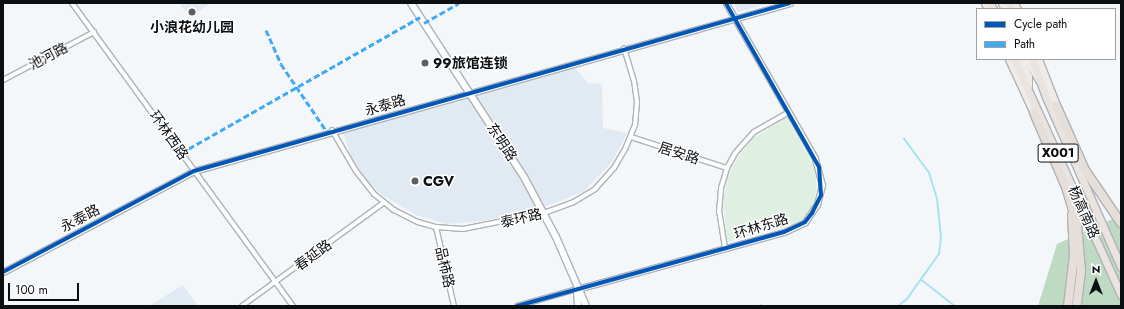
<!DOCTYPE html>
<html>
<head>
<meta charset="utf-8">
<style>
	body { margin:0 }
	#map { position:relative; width:1124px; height:309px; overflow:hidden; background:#f4f7fa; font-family:Jost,"Noto Sans SC",sans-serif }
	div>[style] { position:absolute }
	.built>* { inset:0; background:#e1eaf3 }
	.green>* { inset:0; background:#dff0e2 }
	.forest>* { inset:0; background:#bfdac3 }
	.stream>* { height:1.5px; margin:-0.75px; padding:0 0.75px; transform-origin:0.75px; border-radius:0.75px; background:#a9e3ef }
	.roads { filter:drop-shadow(1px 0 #b0b2b5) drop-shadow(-1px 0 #b0b2b5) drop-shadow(0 1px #b0b2b5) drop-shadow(0 -1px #b0b2b5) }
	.minor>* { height:4px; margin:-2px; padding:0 2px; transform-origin:2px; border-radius:2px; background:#fdfefe }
	.tertiary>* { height:5px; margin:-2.5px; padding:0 2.5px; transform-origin:2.5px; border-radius:2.5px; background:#fdfefe }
	.secondary>* { height:6px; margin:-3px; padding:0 3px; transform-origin:3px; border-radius:3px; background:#fdfefe }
	.primary>* { height:7px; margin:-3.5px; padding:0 3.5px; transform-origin:3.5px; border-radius:3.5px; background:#efebe8 }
	.trunk>* { height:7px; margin:-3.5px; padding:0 3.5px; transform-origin:3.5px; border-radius:3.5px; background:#eae4e0 }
	.motorway>* { height:8px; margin:-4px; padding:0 4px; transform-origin:4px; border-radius:4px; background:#e6ded9 }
	.quiet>* { height:3px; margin-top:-1.5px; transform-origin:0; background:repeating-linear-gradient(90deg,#3fa9f5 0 6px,transparent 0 9px) }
	.cycleway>* { height:4px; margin:-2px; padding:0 2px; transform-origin:2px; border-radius:2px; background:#0057b8 }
	.dots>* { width:11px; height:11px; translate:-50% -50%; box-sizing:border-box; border:2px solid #fff; border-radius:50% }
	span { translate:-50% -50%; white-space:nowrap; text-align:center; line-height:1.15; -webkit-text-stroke:3px #fff; paint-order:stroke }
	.shield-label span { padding:1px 3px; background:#fff; border:1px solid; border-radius:3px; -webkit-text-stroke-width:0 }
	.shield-label { font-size:13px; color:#0c0f12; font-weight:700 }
	.poi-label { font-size:14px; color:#0c0f12; font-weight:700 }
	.left { translate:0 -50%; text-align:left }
	.street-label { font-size:14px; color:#0c0f12 }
	.frame { position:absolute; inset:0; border:4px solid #0c0f12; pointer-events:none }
	.legend { position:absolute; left:976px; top:8px; width:140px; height:52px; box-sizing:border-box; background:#fff; border:1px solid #9e9fa0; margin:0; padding:5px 7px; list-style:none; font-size:12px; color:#0c0f12 }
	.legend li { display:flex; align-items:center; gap:8px; height:20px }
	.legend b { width:20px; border:1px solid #9e9fa0 }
	.north { position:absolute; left:1076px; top:261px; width:40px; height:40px; -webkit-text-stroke:3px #fff; paint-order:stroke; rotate:0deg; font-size:11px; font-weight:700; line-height:16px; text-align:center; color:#0c0f12 }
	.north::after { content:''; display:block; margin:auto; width:14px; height:18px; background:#0c0f12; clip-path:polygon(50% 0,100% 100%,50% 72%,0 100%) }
	.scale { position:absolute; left:8px; top:283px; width:71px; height:18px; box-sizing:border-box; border:2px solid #0c0f12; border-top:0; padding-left:5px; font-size:12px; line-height:14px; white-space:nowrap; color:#0c0f12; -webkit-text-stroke:3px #fff; paint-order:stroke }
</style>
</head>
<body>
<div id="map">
	<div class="built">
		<div style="clip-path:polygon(179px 3px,211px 3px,190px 18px)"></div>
		<div style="clip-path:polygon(733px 3px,772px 3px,738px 12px)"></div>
		<div style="clip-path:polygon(575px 68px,588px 83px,602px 84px,603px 128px,627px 133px,612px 162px,583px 192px,531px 212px,484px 221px,447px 224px,416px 215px,384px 196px,369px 183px,352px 158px,343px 133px)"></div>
		<div style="clip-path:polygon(183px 285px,198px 306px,149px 306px)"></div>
	</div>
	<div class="green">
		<div style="clip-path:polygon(787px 117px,815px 169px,817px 190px,812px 207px,803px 219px,793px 224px,727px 242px,723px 203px,727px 178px,738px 157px,752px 139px)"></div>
	</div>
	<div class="forest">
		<div style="clip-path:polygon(1121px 215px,1121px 306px,1038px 306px,1057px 244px)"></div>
	</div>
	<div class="stream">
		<div style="left:922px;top:280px;width:42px;rotate:38.2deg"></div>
		<div style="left:761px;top:305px;width:1px;rotate:45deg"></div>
		<div style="left:898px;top:306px;width:11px;rotate:-38deg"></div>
		<div style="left:907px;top:299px;width:55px;rotate:-54.6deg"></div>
		<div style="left:939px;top:254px;width:17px;rotate:-83deg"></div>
		<div style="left:941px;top:237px;width:38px;rotate:-96deg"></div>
		<div style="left:937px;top:199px;width:27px;rotate:-107deg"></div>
		<div style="left:929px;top:173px;width:42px;rotate:-126.3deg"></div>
	</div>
	<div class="roads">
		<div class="minor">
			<div style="left:72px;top:3px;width:375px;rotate:53.9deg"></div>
			<div style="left:3px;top:80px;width:103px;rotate:-27.8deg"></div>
			<div style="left:332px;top:130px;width:48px;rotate:59.7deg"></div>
			<div style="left:356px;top:171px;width:29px;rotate:52deg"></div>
			<div style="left:374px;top:194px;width:26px;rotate:39deg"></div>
			<div style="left:394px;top:210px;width:27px;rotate:27deg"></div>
			<div style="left:418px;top:222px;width:19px;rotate:16deg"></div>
			<div style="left:436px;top:227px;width:27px;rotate:4deg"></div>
			<div style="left:463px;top:229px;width:83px;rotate:-11.2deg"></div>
			<div style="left:544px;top:213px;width:30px;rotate:-20deg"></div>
			<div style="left:572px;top:203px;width:27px;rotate:-31deg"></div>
			<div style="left:595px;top:189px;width:28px;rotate:-48deg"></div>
			<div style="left:614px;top:168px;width:24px;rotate:-60deg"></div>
			<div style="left:626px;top:147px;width:24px;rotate:-68deg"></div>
			<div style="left:635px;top:125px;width:23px;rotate:-85deg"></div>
			<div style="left:637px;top:102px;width:21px;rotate:-98deg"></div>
			<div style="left:634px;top:81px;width:34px;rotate:-107deg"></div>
			<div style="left:631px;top:137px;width:101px;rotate:17.9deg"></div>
			<div style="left:436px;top:227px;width:81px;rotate:77.2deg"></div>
			<div style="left:725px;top:248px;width:36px;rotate:-99deg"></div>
			<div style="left:719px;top:212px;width:24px;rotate:-85deg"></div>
			<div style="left:721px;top:188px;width:21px;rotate:-73deg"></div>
			<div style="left:727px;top:168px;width:18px;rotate:-61deg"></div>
			<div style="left:736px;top:152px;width:27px;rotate:-48deg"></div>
			<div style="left:754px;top:132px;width:40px;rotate:-29.7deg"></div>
			<div style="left:242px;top:306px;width:175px;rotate:-36.1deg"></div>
			<div style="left:517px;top:306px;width:62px;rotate:-15.8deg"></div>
		</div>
		<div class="tertiary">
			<div style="left:3px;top:272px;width:216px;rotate:-27.9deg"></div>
			<div style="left:194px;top:171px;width:619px;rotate:-15.74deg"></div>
			<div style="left:577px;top:289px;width:215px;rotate:-15.4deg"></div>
			<div style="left:784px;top:232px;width:23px;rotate:-25deg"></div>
			<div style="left:805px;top:222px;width:22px;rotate:-56deg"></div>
			<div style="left:817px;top:204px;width:20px;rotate:-75deg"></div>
			<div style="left:822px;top:185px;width:28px;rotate:-105deg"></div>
			<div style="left:815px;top:158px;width:179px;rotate:-119.9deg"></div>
		</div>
		<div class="secondary">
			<div style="left:411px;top:3px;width:207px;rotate:57deg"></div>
			<div style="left:524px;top:177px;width:68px;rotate:61.9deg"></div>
			<div style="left:556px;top:237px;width:75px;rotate:66.5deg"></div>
			<div style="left:577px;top:291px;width:15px;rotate:86deg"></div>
		</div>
		<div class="primary">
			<div style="left:985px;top:3px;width:7px;rotate:63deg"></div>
			<div style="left:1002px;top:3px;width:7px;rotate:63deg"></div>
			<div style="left:1014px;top:3px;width:7px;rotate:63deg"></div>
			<div style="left:1009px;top:59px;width:60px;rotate:65.2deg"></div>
			<div style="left:1021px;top:59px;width:18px;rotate:68deg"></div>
			<div style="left:1028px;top:76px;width:9px;rotate:90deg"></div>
			<div style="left:1027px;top:59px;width:24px;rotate:60deg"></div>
			<div style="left:1038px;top:59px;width:49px;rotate:68.6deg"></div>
		</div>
		<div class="trunk">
			<div style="left:990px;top:3px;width:7px;rotate:63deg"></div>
			<div style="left:1009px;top:3px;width:6px;rotate:72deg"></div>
			<div style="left:1014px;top:59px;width:259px;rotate:65.6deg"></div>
			<div style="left:1032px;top:59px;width:40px;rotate:69.8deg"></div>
			<div style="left:1046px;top:97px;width:186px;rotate:66.2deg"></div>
		</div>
		<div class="motorway">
			<div style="left:1056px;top:105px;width:71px;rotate:66deg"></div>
			<div style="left:1085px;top:170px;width:64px;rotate:55.8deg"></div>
			<div style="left:1034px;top:113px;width:81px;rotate:66.6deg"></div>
			<div style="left:1066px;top:187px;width:39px;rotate:73deg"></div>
			<div style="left:1077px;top:224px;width:47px;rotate:85.1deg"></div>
			<div style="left:1081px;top:271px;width:35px;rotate:97deg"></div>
			<div style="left:1068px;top:306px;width:51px;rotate:-83.3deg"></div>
			<div style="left:1074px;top:255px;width:40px;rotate:-92.9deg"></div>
		</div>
	</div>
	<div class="quiet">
		<div style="left:424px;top:23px;width:40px;rotate:-29.7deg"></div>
		<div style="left:266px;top:30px;width:37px;rotate:66deg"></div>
		<div style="left:281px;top:64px;width:82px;rotate:55.9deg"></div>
		<div style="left:181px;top:153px;width:275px;rotate:-29.6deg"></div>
	</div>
	<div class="cycleway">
		<div style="left:3px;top:272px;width:216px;rotate:-27.9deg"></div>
		<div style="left:194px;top:171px;width:619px;rotate:-15.74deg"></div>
		<div style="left:517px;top:306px;width:277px;rotate:-15.5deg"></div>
		<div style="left:784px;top:232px;width:23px;rotate:-25deg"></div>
		<div style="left:805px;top:222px;width:11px;rotate:-52deg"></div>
		<div style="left:812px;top:213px;width:20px;rotate:-63deg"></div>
		<div style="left:821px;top:195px;width:28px;rotate:-94deg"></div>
		<div style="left:819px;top:167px;width:189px;rotate:-119.6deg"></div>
	</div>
	<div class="dots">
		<div style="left:192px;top:12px;background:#5d6063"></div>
		<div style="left:425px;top:63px;background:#5d6063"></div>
		<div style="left:415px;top:181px;background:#5d6063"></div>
	</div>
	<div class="shield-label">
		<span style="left:1058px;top:153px">X001</span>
	</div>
	<div class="poi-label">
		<span style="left:192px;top:27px">小浪花幼儿园</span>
		<span class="left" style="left:433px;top:63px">99旅馆连锁</span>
		<span class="left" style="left:423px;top:181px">CGV</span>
	</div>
	<div class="street-label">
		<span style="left:48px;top:56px;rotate:-28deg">池河路</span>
		<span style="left:385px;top:105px;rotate:-16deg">永泰路</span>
		<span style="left:169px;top:135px;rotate:55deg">环林西路</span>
		<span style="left:502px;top:142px;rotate:57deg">东明路</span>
		<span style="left:679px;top:153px;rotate:18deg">居安路</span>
		<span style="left:1084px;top:212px;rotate:66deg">杨高南路</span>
		<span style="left:80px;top:218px;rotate:-28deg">永泰路</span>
		<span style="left:521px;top:218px;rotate:-13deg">泰环路</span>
		<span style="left:761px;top:226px;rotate:-17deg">环林东路</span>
		<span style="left:313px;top:255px;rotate:-36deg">春延路</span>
		<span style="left:445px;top:267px;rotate:77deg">品柿路</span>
	</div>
	<div class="frame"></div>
	<ul class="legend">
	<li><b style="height:5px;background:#0057b8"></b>Cycle path</li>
	<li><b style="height:5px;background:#3fa9f5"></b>Path</li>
	</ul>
	<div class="north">N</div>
	<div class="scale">100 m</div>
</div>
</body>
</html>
